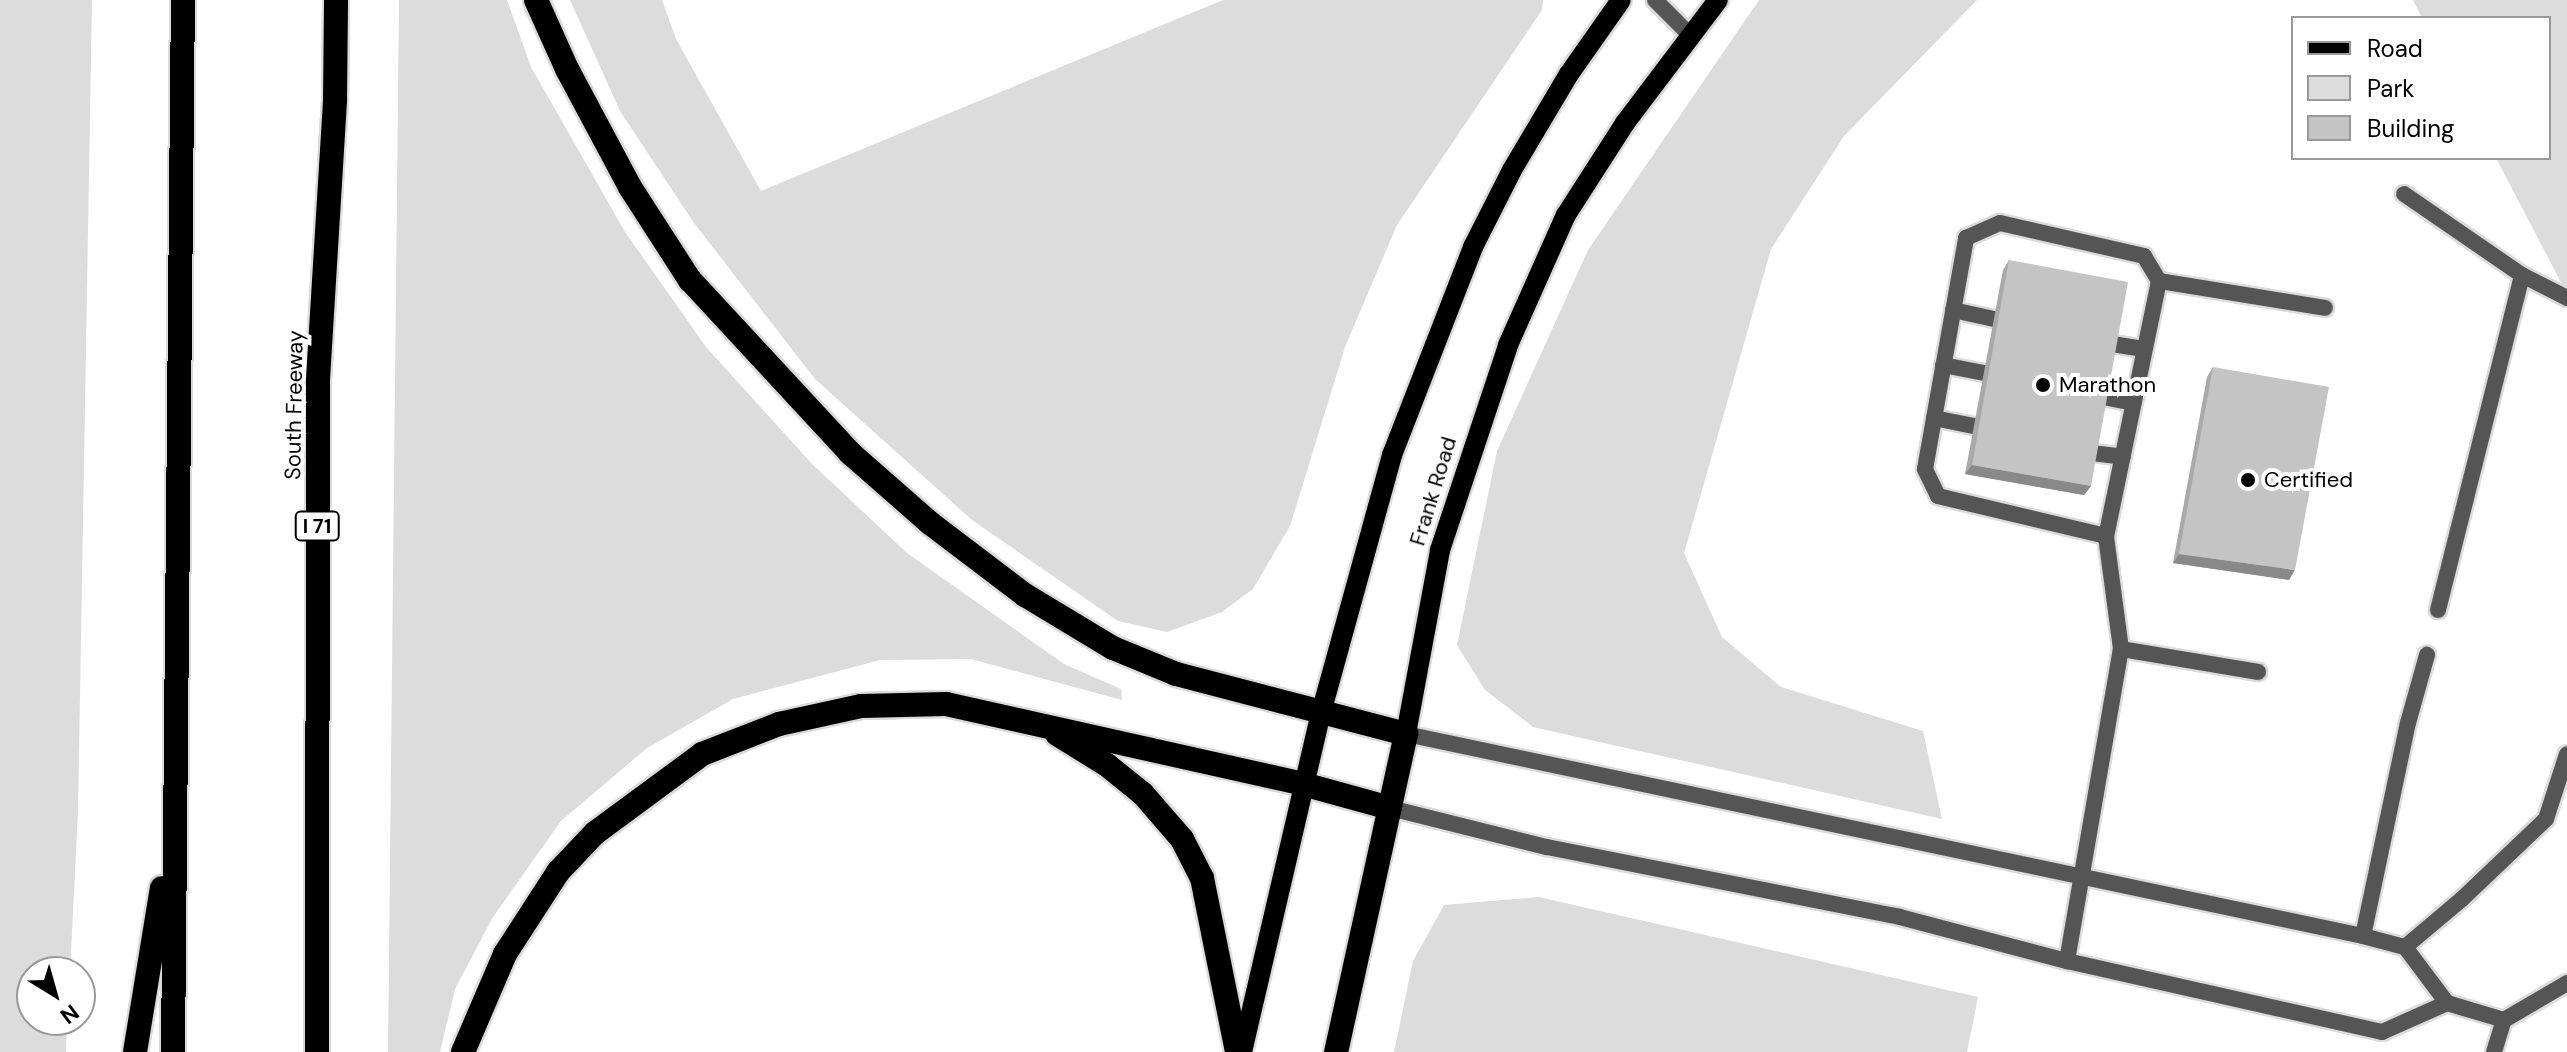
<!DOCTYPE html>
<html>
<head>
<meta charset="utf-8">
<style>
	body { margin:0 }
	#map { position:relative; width:2567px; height:1052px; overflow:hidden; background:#fff; font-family:"DM Sans",sans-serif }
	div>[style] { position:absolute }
	.green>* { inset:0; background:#dcdcdc }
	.roads { filter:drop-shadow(2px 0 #dbdbdb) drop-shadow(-2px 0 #dbdbdb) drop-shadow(0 2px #dbdbdb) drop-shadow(0 -2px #dbdbdb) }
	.lane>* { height:16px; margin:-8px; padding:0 8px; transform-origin:8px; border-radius:8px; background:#555 }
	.primary>* { height:20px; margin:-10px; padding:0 10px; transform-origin:10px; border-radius:10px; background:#000 }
	.highway>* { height:24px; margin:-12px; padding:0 12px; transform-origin:12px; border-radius:12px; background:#000 }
	.wall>* { inset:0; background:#a9a9a9 }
	.shaded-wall>* { inset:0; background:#898989 }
	.building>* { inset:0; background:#c4c4c4 }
	.dots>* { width:22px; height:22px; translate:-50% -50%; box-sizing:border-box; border:4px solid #fff; border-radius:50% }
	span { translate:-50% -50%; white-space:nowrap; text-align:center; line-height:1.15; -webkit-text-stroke:8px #fff; paint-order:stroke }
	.shield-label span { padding:2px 6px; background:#fff; border:2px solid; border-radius:6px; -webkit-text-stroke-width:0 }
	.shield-label { font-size:20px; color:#000; font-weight:700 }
	.poi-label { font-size:22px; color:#000 }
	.left { translate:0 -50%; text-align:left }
	.street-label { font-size:22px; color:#000 }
	.legend { position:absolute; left:2291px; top:16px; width:260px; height:144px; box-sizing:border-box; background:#fff; border:2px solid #999; margin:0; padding:10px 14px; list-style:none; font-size:24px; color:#000 }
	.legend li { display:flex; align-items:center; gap:16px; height:40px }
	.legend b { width:40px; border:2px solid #999 }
	.north { position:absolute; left:16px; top:956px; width:80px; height:80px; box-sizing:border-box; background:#fff; border:2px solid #999; border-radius:50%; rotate:143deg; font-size:22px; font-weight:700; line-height:32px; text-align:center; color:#000 }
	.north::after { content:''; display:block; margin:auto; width:28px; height:36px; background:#000; clip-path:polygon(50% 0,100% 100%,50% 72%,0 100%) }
</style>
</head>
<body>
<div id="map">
	<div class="green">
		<div style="clip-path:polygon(0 0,92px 0,78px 812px,70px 972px,32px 972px,32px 1020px,67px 1020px,66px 1052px,0 1052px)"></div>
		<div style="clip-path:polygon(399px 0,507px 0,531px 67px,625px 232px,706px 347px,812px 464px,907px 553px,1064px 664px,1121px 689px,1122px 700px,971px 659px,880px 660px,733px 699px,647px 748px,561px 821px,493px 917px,455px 989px,440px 1052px,388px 1052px)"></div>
		<div style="clip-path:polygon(570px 0,662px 0,676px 39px,761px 191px,1223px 0,1543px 0,1542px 10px,1397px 225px,1345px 347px,1290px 526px,1253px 589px,1222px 612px,1167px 632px,1118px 621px,972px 520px,815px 379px,694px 223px,620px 111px)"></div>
		<div style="clip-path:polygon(1759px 0,1977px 0,1844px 136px,1771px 249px,1684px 553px,1722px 637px,1781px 687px,1923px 731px,1942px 819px,1533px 727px,1485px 690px,1457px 645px,1497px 451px,1588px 250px)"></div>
		<div style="clip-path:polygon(2413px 0,2567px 0,2567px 294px,2496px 158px,2549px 158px,2549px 18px,2422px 18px)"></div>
		<div style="clip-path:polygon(1539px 897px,1978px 997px,1967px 1052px,1394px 1052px,1413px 961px,1444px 905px)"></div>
	</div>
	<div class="roads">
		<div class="lane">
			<div style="left:1655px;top:0;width:48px;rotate:45deg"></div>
			<div style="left:2404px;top:194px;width:143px;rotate:34.5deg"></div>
			<div style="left:2522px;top:275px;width:51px;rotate:27.1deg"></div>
			<div style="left:2159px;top:281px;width:168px;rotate:9.2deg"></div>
			<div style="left:1953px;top:310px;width:42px;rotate:12.4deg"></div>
			<div style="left:2112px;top:344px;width:32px;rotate:9deg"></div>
			<div style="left:1943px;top:365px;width:42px;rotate:11deg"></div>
			<div style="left:2103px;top:397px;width:31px;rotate:11deg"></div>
			<div style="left:1934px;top:418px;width:41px;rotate:11.3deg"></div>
			<div style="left:2092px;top:453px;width:31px;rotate:7deg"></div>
			<div style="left:2438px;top:610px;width:345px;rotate:-75.9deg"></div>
			<div style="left:2121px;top:649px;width:139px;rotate:9.5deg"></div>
			<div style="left:1406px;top:734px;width:978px;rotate:11.92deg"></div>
			<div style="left:2363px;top:936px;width:43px;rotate:14.7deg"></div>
			<div style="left:2405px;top:947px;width:70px;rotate:53.1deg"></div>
			<div style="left:2447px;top:1003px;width:59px;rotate:16.6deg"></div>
			<div style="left:1390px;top:808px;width:162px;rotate:14deg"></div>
			<div style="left:1547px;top:847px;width:360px;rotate:11.2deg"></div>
			<div style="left:1900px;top:917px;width:173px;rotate:14.8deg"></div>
			<div style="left:2067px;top:961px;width:323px;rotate:12.7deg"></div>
			<div style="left:2382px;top:1032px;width:71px;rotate:-24deg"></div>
			<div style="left:2363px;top:936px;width:218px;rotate:-78.1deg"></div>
			<div style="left:2408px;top:723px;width:71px;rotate:-74.4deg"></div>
			<div style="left:2405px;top:947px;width:75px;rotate:-40.1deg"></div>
			<div style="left:2462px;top:899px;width:116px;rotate:-43.6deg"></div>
			<div style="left:2546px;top:819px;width:68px;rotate:-72.1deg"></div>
			<div style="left:2067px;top:961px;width:317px;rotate:-80.2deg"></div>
			<div style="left:2121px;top:649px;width:114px;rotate:-97.6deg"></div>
			<div style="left:2106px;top:536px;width:173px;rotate:-166.6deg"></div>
			<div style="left:1938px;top:496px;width:30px;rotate:-116deg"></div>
			<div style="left:1925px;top:469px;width:235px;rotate:-79.9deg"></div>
			<div style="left:1966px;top:238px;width:37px;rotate:-24deg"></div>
			<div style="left:2000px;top:223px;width:148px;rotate:12.9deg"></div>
			<div style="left:2144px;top:256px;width:29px;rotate:59deg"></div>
			<div style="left:2159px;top:281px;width:260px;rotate:101.7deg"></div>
			<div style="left:2494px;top:1052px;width:34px;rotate:-73deg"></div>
			<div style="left:2504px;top:1020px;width:73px;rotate:-30.4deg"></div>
		</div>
		<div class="primary">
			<div style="left:1406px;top:734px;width:187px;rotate:-79.5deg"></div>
			<div style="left:1440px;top:550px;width:216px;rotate:-71.6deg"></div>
			<div style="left:1508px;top:345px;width:142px;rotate:-66deg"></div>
			<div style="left:1566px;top:215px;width:109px;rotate:-57.3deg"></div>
			<div style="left:1625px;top:123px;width:154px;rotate:-52.9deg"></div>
			<div style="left:1242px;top:1052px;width:348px;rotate:-76.9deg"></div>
			<div style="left:1321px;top:713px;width:268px;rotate:-74.6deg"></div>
			<div style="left:1392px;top:455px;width:223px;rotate:-68.7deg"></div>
			<div style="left:1473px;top:247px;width:86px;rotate:-63.1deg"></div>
			<div style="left:1512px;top:170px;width:112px;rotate:-59.3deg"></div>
			<div style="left:1569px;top:74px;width:90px;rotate:-54.9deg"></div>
		</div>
		<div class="highway">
			<div style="left:536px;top:0;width:76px;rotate:65.8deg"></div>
			<div style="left:567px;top:69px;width:134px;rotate:61.9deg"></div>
			<div style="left:630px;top:187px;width:111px;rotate:57.2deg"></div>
			<div style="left:690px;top:280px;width:236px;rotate:47.2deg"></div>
			<div style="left:850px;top:453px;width:106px;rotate:41.2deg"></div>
			<div style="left:930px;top:523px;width:119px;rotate:37.2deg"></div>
			<div style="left:1025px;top:595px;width:103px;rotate:31.1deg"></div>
			<div style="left:1113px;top:648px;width:68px;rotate:22.4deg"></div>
			<div style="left:1176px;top:674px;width:238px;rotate:14.6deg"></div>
			<div style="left:1406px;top:734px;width:326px;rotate:102.4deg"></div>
			<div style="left:1057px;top:734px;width:59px;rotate:31.8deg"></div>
			<div style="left:1107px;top:765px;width:46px;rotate:38.9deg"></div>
			<div style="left:1143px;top:794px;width:60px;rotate:49.1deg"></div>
			<div style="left:1182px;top:839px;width:44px;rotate:62.9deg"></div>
			<div style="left:1202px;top:878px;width:177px;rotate:78.6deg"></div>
			<div style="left:135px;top:1052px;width:166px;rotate:-80.7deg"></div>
			<div style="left:173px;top:1052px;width:1052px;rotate:-89.46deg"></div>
			<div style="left:317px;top:1052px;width:673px;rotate:-89.91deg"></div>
			<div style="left:318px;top:379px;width:280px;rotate:-86.5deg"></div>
			<div style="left:335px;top:100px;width:100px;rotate:-89.4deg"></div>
			<div style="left:463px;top:1052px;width:107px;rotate:-66.8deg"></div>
			<div style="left:505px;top:954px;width:98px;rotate:-57.1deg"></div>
			<div style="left:558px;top:872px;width:54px;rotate:-46.5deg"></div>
			<div style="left:595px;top:833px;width:133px;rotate:-36.4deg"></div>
			<div style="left:702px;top:754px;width:83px;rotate:-21.3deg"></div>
			<div style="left:779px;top:724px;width:84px;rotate:-12.4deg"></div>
			<div style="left:861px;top:706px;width:85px;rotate:-1.3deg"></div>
			<div style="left:946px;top:704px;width:366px;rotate:12.6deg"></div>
			<div style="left:1303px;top:784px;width:90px;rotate:15.4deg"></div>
		</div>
	</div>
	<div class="wall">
		<div style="clip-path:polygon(2009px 260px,2091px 486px,2084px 495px,1965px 474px,2003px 270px)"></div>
		<div style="clip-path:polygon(2213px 367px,2289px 580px,2173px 563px,2207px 377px)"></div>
	</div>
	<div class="shaded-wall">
		<div style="clip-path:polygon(1972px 465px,2091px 486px,2084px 495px,1965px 474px)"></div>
		<div style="clip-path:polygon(2179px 554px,2295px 570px,2289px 580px,2173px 563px)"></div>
	</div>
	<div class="building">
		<div style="clip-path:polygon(2009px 260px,2128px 282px,2091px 486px,1972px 465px)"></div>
		<div style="clip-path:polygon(2213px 367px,2329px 387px,2295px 570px,2179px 554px)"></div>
	</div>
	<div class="dots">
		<div style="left:2043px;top:385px;background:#000"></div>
		<div style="left:2248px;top:480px;background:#000"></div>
	</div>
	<div class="shield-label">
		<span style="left:317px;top:526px">I 71</span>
	</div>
	<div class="poi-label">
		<span class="left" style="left:2059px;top:385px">Marathon</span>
		<span class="left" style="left:2264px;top:480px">Certified</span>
	</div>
	<div class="street-label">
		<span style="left:294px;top:405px;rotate:-89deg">South Freeway</span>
		<span style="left:1433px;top:491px;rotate:-73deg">Frank Road</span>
	</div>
	<ul class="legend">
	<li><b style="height:10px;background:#000"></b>Road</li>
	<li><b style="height:22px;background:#dcdcdc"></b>Park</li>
	<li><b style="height:22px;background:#c4c4c4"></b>Building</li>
	</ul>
	<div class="north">N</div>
</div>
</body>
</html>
